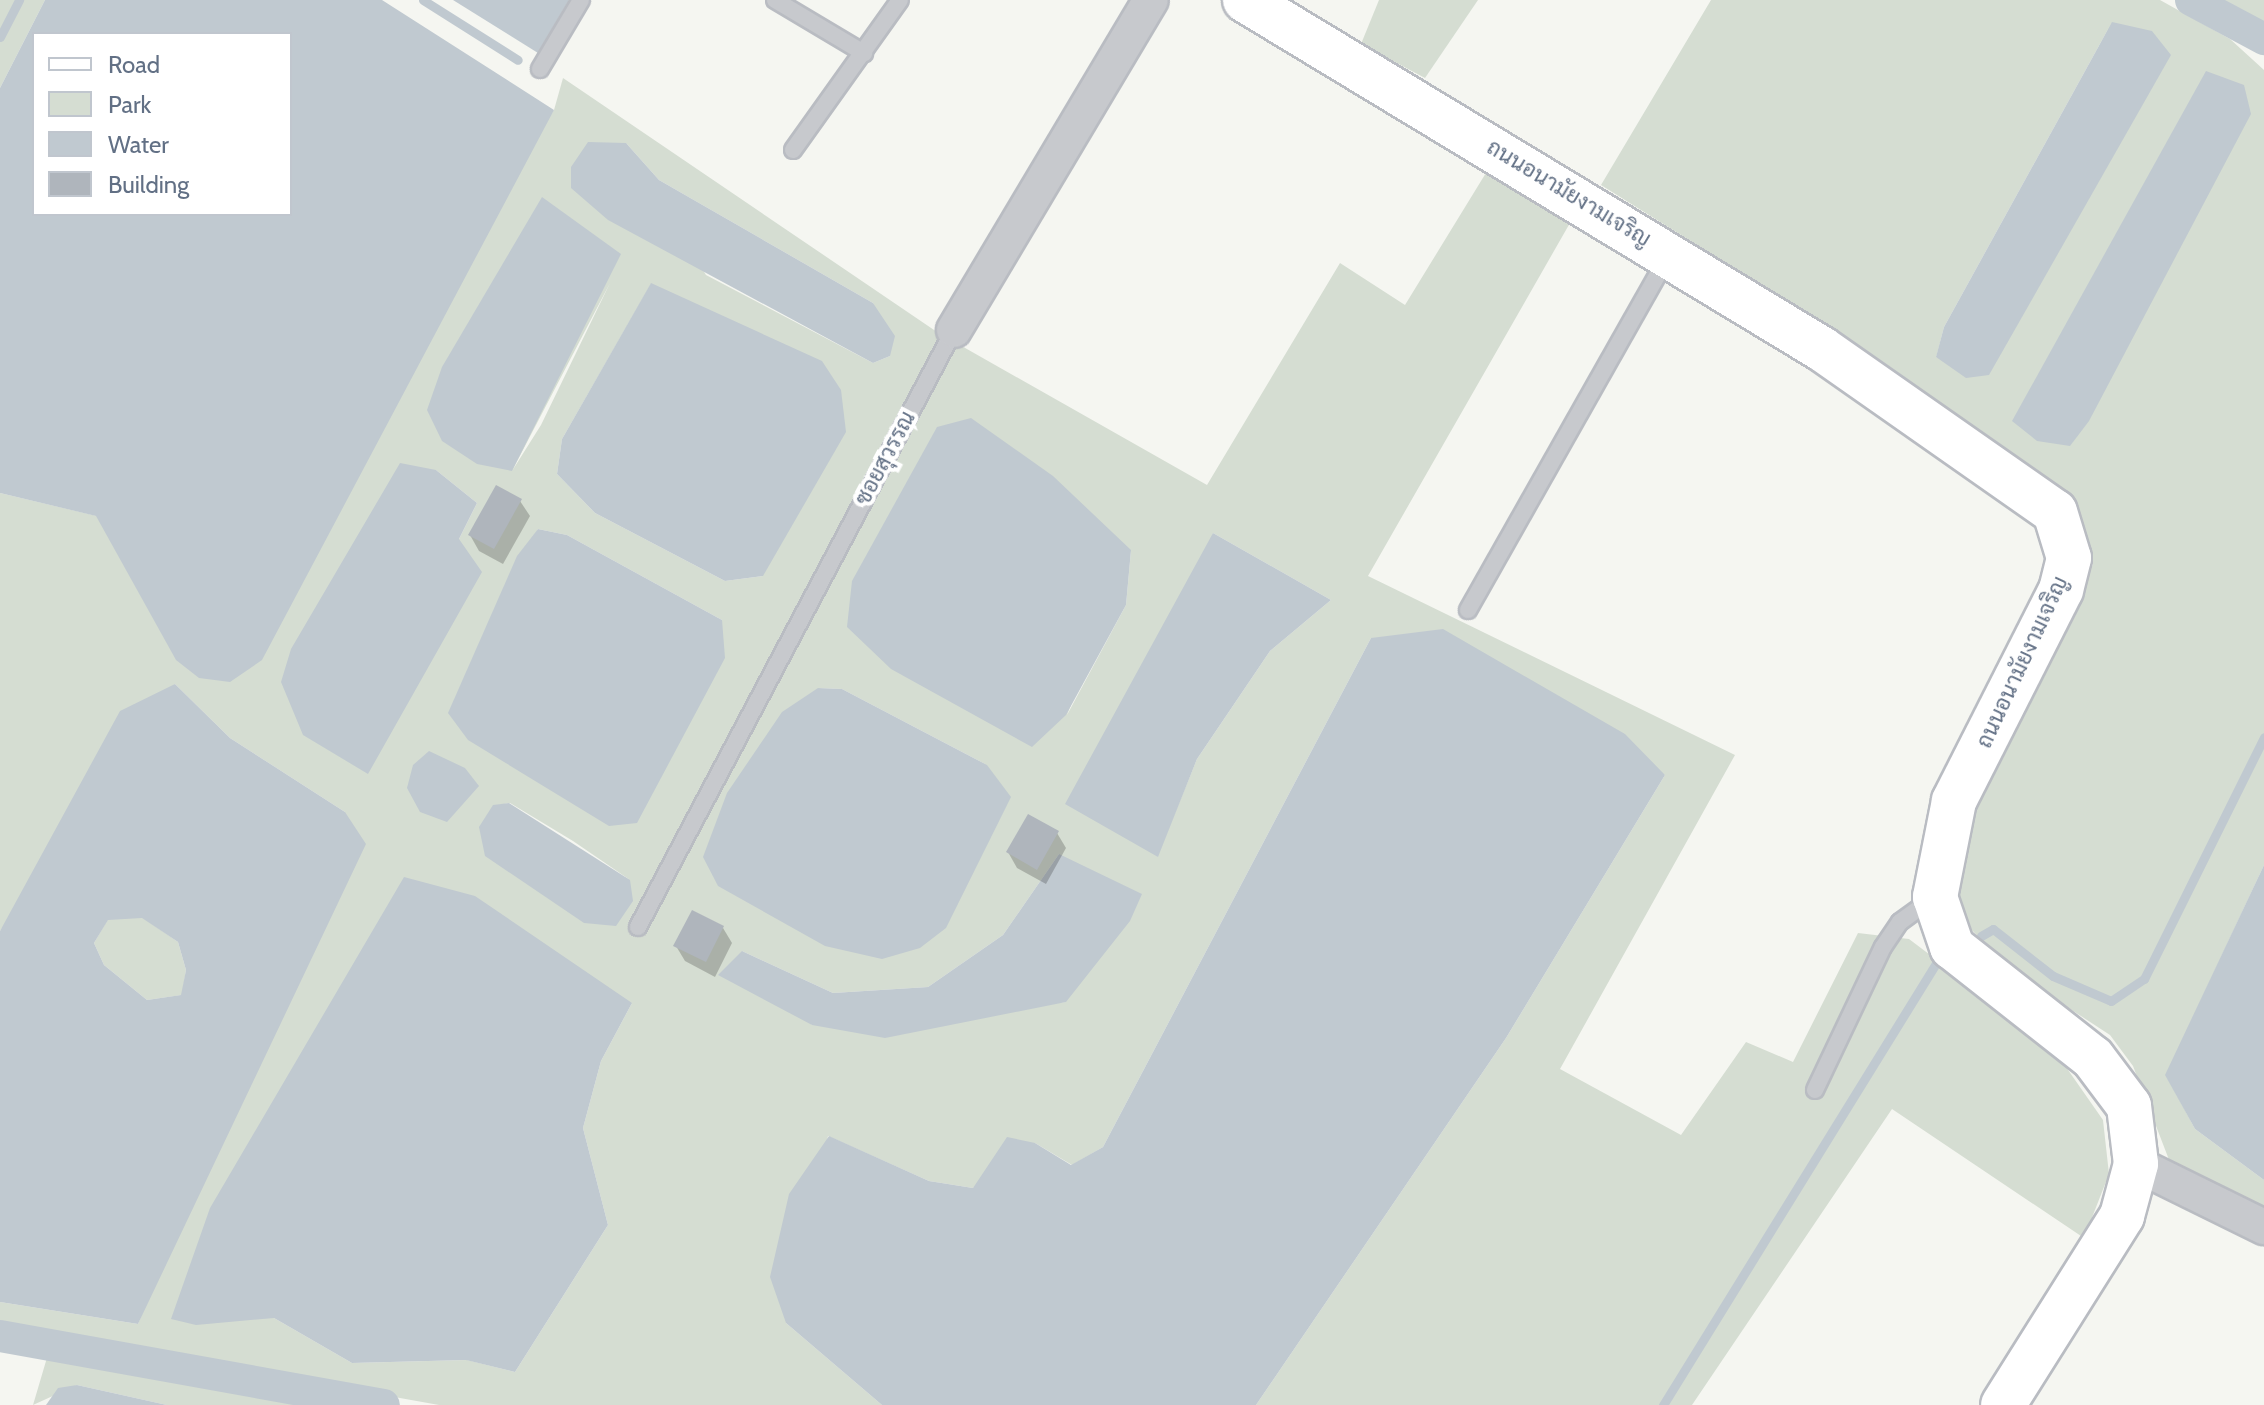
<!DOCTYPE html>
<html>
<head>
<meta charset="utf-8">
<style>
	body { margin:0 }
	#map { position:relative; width:2264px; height:1405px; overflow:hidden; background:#f5f6f1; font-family:Cabin,Sarabun,sans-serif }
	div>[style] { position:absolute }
	.green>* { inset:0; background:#d5ddd2 }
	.water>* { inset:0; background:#c0c9d0 }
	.shadow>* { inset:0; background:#0003 }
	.stream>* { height:9px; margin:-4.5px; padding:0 4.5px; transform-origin:4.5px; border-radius:4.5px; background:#c0c9d0 }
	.canal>* { height:32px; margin:-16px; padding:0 16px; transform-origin:16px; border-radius:16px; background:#c0c9d0 }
	.building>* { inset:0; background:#afb5bc }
	.roads { filter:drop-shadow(2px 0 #b9bcc2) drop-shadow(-2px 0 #b9bcc2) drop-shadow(0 2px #b9bcc2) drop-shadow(0 -2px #b9bcc2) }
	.lane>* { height:16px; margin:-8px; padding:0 8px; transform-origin:8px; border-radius:8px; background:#c7c9cd }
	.street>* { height:34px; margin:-17px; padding:0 17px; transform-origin:17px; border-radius:17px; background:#c7c9cd }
	.secondary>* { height:44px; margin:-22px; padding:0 22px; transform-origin:22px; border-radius:22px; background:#fff }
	span { translate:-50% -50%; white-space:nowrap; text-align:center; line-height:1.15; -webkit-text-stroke:8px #fff; paint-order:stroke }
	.street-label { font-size:22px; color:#627085 }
	.legend { position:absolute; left:32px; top:32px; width:260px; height:184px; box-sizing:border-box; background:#fff; border:2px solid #c0c6ce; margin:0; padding:10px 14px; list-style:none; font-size:24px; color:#627085 }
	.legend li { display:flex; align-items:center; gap:16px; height:40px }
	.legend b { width:40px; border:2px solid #c0c6ce }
</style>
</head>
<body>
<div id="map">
	<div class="green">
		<div style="clip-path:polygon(0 0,45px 0,0 88px)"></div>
		<div style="clip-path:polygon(1379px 0,1478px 0,1425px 78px,1361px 44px)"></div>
		<div style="clip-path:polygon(evenodd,1711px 0,2160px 0,2230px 39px,2264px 70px,2264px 865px,2166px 1075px,2195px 1129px,2264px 1180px,2264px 1209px,2171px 1165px,2133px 1066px,2110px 1035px,2012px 971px,1960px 918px,1954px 859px,1999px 739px,2031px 702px,2093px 564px,2065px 491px,1825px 325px,1601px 185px,1711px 0,2112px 22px,1936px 358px,1944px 327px,2112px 22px)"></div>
		<div style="clip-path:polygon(2215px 0,2264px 0,2264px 26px)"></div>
		<div style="clip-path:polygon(evenodd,563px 78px,937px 332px,1207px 485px,1340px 263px,1405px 305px,1489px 168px,1574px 216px,1368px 576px,1735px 755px,1560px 1069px,1681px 1135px,1746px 1042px,1793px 1062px,1858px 933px,1909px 939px,2052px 1047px,2103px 1120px,2109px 1174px,2084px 1238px,1892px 1109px,1692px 1405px,1256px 1405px,1506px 1038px,1665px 775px,1371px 638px,1103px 1147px,1072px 1165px,1035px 1143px,973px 1188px,929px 1181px,828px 1136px,786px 1323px,882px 1405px,439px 1405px,361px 1391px,355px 1405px,167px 1405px,77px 1385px,33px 1405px,54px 1334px,7px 1326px,0 1339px,0 1302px,138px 1324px,345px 812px,230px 738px,175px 684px,0 931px,0 493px,97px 516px,158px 626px,554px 110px,563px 78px,626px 143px,659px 180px,873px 303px,890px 356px,873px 363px,706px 275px,626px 143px,563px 78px,610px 283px,541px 425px,512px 471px,610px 283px,563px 78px,651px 284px,763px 576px,725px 581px,595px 513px,557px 474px,562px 439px,651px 284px,563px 78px,436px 470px,477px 503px,459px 539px,436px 470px,563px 78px,538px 529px,567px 535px,722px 620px,449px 713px,538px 529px,563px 78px,1213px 533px,1331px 600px,1270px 651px,1197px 759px,1157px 857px,1213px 533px,563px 78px,1131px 550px,1126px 605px,1067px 715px,1131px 550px,563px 78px,818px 688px,842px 689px,987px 765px,818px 688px,563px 78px,510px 803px,573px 841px,630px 880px,493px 806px,510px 803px,563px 78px,1059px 854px,1066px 1002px,812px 1025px,742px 951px,833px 993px,928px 987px,1003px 935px,1059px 854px,563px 78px,632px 1003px,601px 1061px,583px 1128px,608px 1225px,515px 1372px,467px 1360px,352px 1363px,274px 1318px,632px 1003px)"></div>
		<div style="clip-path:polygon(142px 917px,178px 942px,186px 970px,182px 995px,147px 1000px,104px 965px,94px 943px,108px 919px)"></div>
	</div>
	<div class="water">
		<div style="clip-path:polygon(evenodd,45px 0,382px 0,554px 110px,262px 660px,230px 682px,199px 678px,176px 660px,96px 516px,0 493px,0 88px,45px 0,34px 34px,290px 34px,290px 214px,34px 214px,34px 34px)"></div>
		<div style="clip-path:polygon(453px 0,569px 0,538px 53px)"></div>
		<div style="clip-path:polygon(2112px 22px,2152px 31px,2171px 55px,1989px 375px,1966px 378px,1936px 357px,1944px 327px)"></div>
		<div style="clip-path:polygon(2206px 71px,2244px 85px,2251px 114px,2089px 421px,2070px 446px,2037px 441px,2012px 421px)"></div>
		<div style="clip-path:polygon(588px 142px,626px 143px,659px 180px,873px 303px,895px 336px,890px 356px,873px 363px,608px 220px,571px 188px,571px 167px)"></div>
		<div style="clip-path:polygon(542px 197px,621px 254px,512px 471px,477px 464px,442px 441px,427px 410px,442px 367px)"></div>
		<div style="clip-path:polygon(651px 283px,822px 361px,841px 390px,846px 432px,763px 576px,725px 581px,595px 513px,557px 474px,562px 439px)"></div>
		<div style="clip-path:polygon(971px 418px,1053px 476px,1131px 550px,1126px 605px,1066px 715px,1032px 747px,891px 669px,847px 627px,852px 581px,937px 427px)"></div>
		<div style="clip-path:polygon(400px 463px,436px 470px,477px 503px,459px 539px,482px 572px,368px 774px,303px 735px,281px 682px,291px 649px)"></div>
		<div style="clip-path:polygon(538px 529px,567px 535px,722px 620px,725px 658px,637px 823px,609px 826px,468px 740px,448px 713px,517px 556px)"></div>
		<div style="clip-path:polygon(1213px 533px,1331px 600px,1270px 651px,1197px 759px,1158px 857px,1065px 804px)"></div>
		<div style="clip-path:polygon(1443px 629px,1625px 734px,1665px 775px,1506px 1038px,1256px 1405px,882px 1405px,786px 1323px,770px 1277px,789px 1194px,829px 1136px,929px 1181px,973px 1188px,1007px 1137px,1035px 1143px,1071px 1165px,1103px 1147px,1371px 638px)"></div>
		<div style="clip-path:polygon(evenodd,175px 684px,230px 738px,345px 812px,366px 844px,138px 1324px,0 1302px,0 931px,120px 711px,175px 684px,142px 918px,178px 942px,186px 970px,181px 995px,147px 1000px,104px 965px,94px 943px,108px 920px,142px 918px)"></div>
		<div style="clip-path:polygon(818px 688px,842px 689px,987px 765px,1011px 797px,946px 928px,920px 948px,882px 959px,825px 946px,718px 886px,703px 857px,727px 793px,782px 712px)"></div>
		<div style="clip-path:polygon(429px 751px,465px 768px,479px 786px,447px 822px,420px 812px,407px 788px,413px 765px)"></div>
		<div style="clip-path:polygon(509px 803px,630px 880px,633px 901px,616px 926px,584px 923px,485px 856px,479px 827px,493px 805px)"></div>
		<div style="clip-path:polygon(1059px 854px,1142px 894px,1130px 921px,1066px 1002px,885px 1038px,812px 1025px,718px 975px,742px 951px,833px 993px,928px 987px,1003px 935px)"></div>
		<div style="clip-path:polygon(2264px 865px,2264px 1180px,2195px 1129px,2165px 1075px)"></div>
		<div style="clip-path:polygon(404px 877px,475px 896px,632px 1003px,601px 1061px,583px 1128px,608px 1225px,515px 1372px,466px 1360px,352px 1363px,274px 1318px,196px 1325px,171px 1319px,210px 1208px)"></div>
		<div style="clip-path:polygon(77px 1385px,167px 1405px,46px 1405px,58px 1388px)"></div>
	</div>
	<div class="shadow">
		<div style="clip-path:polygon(520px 501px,530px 516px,503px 564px,479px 551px,470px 535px)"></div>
		<div style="clip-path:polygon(1057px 833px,1066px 848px,1046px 884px,1017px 868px,1008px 852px)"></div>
		<div style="clip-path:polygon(723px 928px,732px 943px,715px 977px,685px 961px,676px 946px)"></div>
	</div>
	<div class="stream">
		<div style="left:423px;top:0;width:112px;rotate:32.3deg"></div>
		<div style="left:0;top:37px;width:42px;rotate:-62.8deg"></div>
		<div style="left:1981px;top:936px;width:14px;rotate:-30deg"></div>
		<div style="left:1993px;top:929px;width:76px;rotate:38.1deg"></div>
		<div style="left:2053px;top:976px;width:63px;rotate:23.3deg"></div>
		<div style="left:2111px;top:1001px;width:40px;rotate:-34deg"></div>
		<div style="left:2144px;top:979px;width:270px;rotate:-63.6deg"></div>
		<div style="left:1663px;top:1405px;width:523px;rotate:-58.28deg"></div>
	</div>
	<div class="canal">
		<div style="left:2191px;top:0;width:83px;rotate:28.1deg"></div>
		<div style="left:0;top:1336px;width:390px;rotate:10.2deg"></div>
	</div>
	<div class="building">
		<div style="clip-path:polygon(496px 485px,522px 499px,494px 549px,468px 535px)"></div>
		<div style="clip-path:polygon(1028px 814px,1059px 831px,1037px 870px,1006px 852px)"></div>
		<div style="clip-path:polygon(692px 910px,724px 926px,706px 962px,673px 946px)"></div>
	</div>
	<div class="roads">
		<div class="lane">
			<div style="left:775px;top:0;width:104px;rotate:30.8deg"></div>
			<div style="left:540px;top:69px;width:80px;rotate:-59.3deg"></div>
			<div style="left:793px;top:150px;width:184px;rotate:-54.5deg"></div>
			<div style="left:1468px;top:610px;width:407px;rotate:-60.5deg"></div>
			<div style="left:638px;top:927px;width:675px;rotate:-62.11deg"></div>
			<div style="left:1815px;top:1090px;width:158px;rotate:-64.6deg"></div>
			<div style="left:1883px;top:947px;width:30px;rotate:-56deg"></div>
			<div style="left:1900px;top:922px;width:41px;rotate:-36deg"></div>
		</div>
		<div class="street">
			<div style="left:954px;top:330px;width:384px;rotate:-59.2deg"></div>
			<div style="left:2136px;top:1164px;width:143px;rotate:26.2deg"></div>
		</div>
		<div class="secondary">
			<div style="left:1245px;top:0;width:674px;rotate:31.17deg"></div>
			<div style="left:1822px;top:349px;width:284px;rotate:35deg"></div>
			<div style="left:2055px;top:512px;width:48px;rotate:73.1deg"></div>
			<div style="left:2069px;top:558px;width:33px;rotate:104deg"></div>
			<div style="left:2061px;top:590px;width:237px;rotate:116.9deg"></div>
			<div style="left:1954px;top:801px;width:98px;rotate:101.2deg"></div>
			<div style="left:1935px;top:897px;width:53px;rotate:71.2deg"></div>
			<div style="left:1952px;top:947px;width:179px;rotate:38.2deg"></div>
			<div style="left:2093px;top:1058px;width:60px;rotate:53.1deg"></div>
			<div style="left:2129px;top:1106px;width:58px;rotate:83.1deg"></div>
			<div style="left:2136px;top:1164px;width:54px;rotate:105.1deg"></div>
			<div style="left:2122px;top:1216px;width:223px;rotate:122.2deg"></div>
		</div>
	</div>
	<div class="street-label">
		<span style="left:1569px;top:193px;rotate:31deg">ถนนอนามัยงามเจริญ</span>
		<span style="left:885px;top:458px;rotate:-62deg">ซอยสุวรรณ</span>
		<span style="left:2022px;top:662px;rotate:-65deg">ถนนอนามัยงามเจริญ</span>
	</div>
	<ul class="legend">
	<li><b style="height:10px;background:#fff"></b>Road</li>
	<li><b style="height:22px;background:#d5ddd2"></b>Park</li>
	<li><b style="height:22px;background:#c0c9d0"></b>Water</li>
	<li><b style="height:22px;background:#afb5bc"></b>Building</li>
	</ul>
</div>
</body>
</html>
